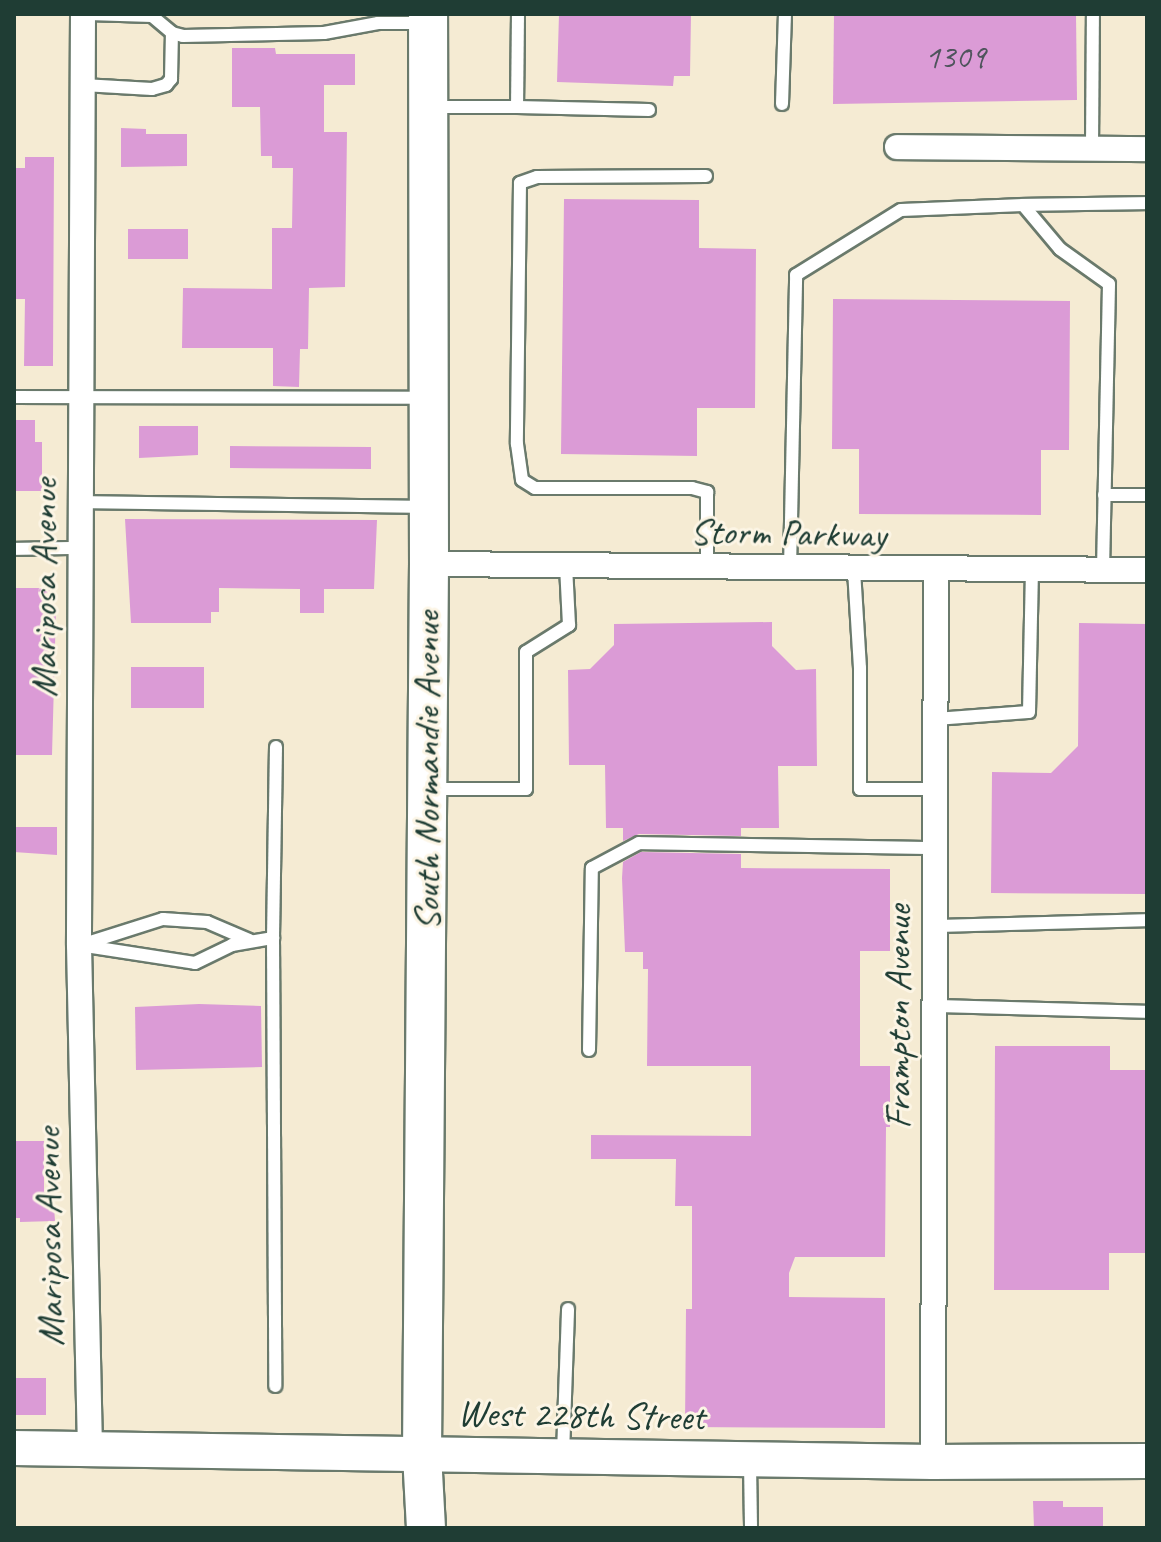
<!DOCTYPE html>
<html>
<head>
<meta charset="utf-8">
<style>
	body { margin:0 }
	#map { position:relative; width:1161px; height:1542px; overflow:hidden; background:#f5ebd3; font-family:Caveat,sans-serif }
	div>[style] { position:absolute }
	.building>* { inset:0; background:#db9bd6 }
	.roads { filter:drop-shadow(2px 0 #6a7a6c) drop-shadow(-2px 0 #6a7a6c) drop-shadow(0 2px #6a7a6c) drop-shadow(0 -2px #6a7a6c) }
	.lane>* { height:12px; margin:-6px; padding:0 6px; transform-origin:6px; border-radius:6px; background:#fff }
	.street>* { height:24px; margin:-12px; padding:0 12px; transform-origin:12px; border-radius:12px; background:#fff }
	.secondary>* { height:34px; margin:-17px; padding:0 17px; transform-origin:17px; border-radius:17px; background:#fff }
	.primary>* { height:38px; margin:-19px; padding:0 19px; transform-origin:19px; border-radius:19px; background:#fff }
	span { translate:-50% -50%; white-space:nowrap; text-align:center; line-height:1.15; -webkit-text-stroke:6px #fcf5e5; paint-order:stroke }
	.number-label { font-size:34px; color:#4e545c }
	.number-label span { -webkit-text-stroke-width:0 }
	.street-label { font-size:38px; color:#1f3d34 }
	.frame { position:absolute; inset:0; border:16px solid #1f3d34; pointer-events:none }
</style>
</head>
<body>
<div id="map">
	<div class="building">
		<div style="clip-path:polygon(559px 14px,691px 14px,690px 76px,674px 76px,673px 86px,557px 82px)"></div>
		<div style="clip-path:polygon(834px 14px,1076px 14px,1077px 100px,833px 104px)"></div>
		<div style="clip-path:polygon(232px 48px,275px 48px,276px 54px,355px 54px,355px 85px,324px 85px,324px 132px,347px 132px,345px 287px,309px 288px,308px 349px,300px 349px,299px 387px,273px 386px,273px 348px,182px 348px,183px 288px,272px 289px,272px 228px,292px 228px,293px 168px,272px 168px,272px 156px,261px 156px,260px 107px,232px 107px)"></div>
		<div style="clip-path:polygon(121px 128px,146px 129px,146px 134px,187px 134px,187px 166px,121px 167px)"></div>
		<div style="clip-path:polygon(25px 157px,54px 157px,53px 366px,24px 366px,25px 299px,14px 299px,14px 168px,25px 168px)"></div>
		<div style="clip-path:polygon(564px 199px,699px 200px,699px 248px,756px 249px,755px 408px,697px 408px,697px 456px,561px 454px)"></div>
		<div style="clip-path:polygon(128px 229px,188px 229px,188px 259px,128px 259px)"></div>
		<div style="clip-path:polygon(833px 299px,1070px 301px,1069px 450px,1041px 450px,1041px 515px,859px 514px,859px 449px,832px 449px)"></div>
		<div style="clip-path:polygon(14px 420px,35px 420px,35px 442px,42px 442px,42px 491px,14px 491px)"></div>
		<div style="clip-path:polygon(139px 426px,198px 426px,198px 455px,139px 458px)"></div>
		<div style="clip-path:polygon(230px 446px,371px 447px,371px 469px,230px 468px)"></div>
		<div style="clip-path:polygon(125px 519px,377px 520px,374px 589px,324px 589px,324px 613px,300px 613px,300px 589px,219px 588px,219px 612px,211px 612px,211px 623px,131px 623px)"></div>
		<div style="clip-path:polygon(14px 588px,50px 588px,50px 610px,56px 610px,52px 755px,14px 755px)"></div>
		<div style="clip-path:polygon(772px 622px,772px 646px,796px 670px,816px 669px,817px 766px,778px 766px,779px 828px,741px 828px,741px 836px,639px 834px,623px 841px,623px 828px,606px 828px,605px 765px,569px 765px,568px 670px,590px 669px,614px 645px,614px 624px)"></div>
		<div style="clip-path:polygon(1079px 623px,1147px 624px,1147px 894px,991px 893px,992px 772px,1051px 773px,1078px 746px)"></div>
		<div style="clip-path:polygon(131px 667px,204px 667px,204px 708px,131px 708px)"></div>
		<div style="clip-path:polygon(14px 827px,57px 827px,57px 855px,14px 852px)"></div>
		<div style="clip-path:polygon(641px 852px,741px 854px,741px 868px,890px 869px,890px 951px,860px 951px,860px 1066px,890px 1066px,890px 1127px,886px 1127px,885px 1257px,795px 1257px,789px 1273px,789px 1297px,885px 1298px,885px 1428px,685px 1427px,686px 1309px,692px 1309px,692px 1206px,675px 1206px,676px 1159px,591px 1159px,591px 1135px,751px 1136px,751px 1066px,647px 1066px,648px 969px,643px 969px,643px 952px,625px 952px,622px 878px,623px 862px)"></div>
		<div style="clip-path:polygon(199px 1004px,261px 1006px,262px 1067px,136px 1070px,135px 1007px)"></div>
		<div style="clip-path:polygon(995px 1046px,1110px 1046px,1110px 1070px,1147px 1070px,1147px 1253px,1109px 1253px,1109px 1290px,994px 1290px)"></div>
		<div style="clip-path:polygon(14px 1141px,44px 1141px,44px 1192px,53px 1192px,55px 1221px,20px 1222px,20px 1218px,14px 1218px)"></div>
		<div style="clip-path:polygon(14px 1378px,46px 1378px,46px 1415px,14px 1415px)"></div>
		<div style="clip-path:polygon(1033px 1501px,1063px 1501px,1063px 1507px,1103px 1507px,1103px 1528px,1034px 1528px)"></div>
	</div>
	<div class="roads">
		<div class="lane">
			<div style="left:88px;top:14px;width:64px;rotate:1.8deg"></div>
			<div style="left:152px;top:16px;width:26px;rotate:40deg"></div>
			<div style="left:172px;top:33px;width:11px;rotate:15deg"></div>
			<div style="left:183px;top:36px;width:141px;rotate:-1.2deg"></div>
			<div style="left:324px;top:33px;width:55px;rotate:-10.5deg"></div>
			<div style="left:378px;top:23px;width:46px"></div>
			<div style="left:518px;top:14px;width:93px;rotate:90.6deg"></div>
			<div style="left:517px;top:107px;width:132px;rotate:1.3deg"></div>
			<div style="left:83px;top:85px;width:69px;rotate:3.3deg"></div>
			<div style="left:152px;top:89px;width:15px;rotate:-16deg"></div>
			<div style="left:166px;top:85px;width:8px;rotate:-50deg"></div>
			<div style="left:171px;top:79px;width:46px;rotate:-88.8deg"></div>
			<div style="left:782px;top:104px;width:90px;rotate:-88.1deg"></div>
			<div style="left:432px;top:107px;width:85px"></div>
			<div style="left:1092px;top:148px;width:134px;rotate:-89.6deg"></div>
			<div style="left:706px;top:176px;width:169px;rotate:179.7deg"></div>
			<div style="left:537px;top:177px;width:18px;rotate:161deg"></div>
			<div style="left:520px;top:183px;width:261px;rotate:90.7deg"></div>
			<div style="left:517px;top:444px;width:36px;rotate:82deg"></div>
			<div style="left:522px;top:480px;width:15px;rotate:32deg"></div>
			<div style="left:535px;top:488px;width:157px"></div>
			<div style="left:692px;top:488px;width:16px;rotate:15deg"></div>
			<div style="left:707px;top:492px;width:76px;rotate:90deg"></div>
			<div style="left:1023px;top:205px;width:124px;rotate:-0.9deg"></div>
			<div style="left:14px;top:397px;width:411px;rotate:0.1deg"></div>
			<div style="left:1104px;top:495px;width:43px"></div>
			<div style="left:81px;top:502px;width:344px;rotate:0.8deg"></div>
			<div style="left:14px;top:549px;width:66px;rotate:-0.9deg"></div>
			<div style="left:790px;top:569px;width:294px;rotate:-88.8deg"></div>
			<div style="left:796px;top:275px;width:123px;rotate:-31.8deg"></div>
			<div style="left:901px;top:210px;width:122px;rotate:-2.3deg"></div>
			<div style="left:1023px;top:205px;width:57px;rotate:49.9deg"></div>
			<div style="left:1060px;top:249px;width:60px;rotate:35.5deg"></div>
			<div style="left:1109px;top:284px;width:287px;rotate:91.2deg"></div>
			<div style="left:854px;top:570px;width:98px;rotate:86.5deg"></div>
			<div style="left:860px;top:668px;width:121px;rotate:90deg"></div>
			<div style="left:860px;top:789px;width:75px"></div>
			<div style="left:935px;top:719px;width:94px;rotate:-4.3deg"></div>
			<div style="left:1029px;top:712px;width:141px;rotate:-88.8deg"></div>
			<div style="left:431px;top:789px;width:95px"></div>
			<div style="left:526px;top:789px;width:137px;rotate:-90deg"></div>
			<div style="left:526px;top:652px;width:51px;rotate:-32.1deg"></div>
			<div style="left:569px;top:625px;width:59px;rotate:-92.9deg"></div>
			<div style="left:935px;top:926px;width:212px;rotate:-1.6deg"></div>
			<div style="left:273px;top:938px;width:191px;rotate:-89.1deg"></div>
			<div style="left:84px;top:944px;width:83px;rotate:-17.6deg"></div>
			<div style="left:163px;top:919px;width:44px;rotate:3.9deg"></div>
			<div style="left:207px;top:922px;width:46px;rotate:23.2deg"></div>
			<div style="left:79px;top:945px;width:117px;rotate:8.8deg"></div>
			<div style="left:195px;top:963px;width:41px;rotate:-25.9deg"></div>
			<div style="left:232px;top:945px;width:42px;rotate:-9.7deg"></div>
			<div style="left:273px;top:938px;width:448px;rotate:89.7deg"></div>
			<div style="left:935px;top:1006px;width:212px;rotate:1.6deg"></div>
			<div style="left:589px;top:1050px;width:182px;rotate:-89.1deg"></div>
			<div style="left:592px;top:868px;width:53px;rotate:-28deg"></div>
			<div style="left:639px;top:843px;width:296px;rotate:1deg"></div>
			<div style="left:563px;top:1454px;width:145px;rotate:-88deg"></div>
			<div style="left:750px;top:1463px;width:65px;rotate:89.1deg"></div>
		</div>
		<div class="street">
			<div style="left:83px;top:14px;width:931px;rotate:90.25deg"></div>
			<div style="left:79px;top:945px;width:505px;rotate:88.75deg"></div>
			<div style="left:897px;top:147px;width:250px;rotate:0.5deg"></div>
			<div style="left:429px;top:564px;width:718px;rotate:0.48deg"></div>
			<div style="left:933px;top:1462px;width:891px;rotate:-89.81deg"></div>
		</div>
		<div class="secondary">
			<div style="left:14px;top:1448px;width:919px;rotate:0.87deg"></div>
			<div style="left:933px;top:1462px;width:214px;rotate:-0.3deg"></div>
		</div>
		<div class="primary">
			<div style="left:426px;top:1528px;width:74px;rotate:-93.1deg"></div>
			<div style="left:422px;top:1454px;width:890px;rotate:-89.55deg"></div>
			<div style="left:429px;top:564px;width:550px;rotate:-90.1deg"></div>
		</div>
	</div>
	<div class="number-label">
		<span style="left:955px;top:57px">1309</span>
	</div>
	<div class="street-label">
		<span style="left:788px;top:533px;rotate:1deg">Storm Parkway</span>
		<span style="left:44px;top:588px;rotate:-90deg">Mariposa Avenue</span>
		<span style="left:427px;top:771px;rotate:-90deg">South Normandie Avenue</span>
		<span style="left:898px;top:1017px;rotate:-90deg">Frampton Avenue</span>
		<span style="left:49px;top:1237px;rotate:-91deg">Mariposa Avenue</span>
		<span style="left:581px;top:1415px;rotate:1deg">West 228th Street</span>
	</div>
	<div class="frame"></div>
</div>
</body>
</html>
